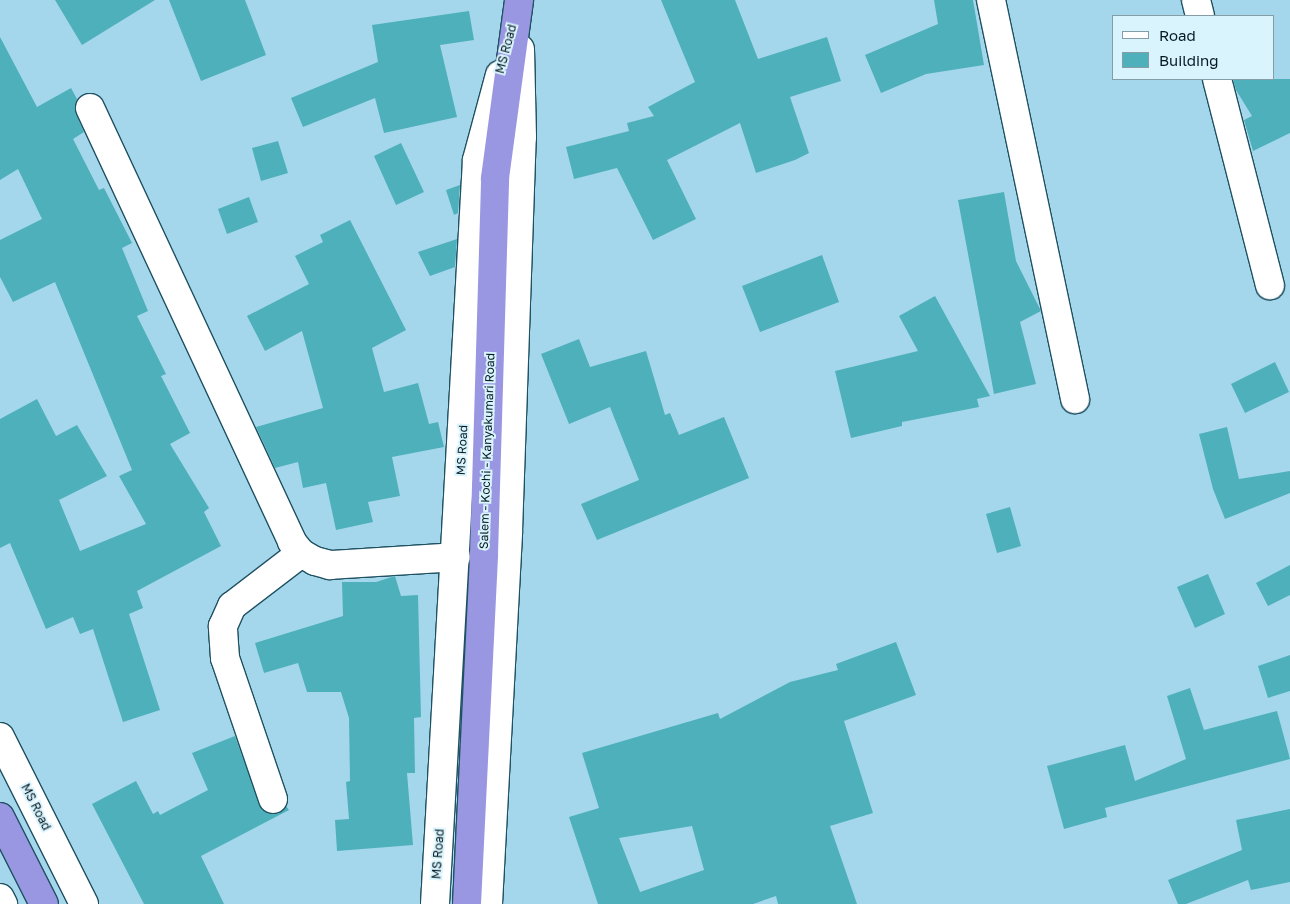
<!DOCTYPE html>
<html>
<head>
<meta charset="utf-8">
<style>
	body { margin:0 }
	#map { position:relative; width:1290px; height:904px; overflow:hidden; background:#a4d7ec; font-family:"Golos Text",sans-serif }
	div>[style] { position:absolute }
	.building>* { inset:0; background:#4eb0bb }
	.roads { filter:drop-shadow(1px 0 #1f5162) drop-shadow(-1px 0 #1f5162) drop-shadow(0 1px #1f5162) drop-shadow(0 -1px #1f5162) }
	.minor>* { height:28px; margin:-14px; padding:0 14px; transform-origin:14px; border-radius:14px; background:#fff }
	.highway>* { height:28px; margin:-14px; padding:0 14px; transform-origin:14px; border-radius:14px; background:#9996e2 }
	span { translate:-50% -50%; white-space:nowrap; text-align:center; line-height:1.15; -webkit-text-stroke:4px #daf4fe; paint-order:stroke }
	.street-label { font-size:12px; color:#061a21 }
	.legend { position:absolute; left:1112px; top:15px; width:162px; height:65px; box-sizing:border-box; background:#daf4fe; border:1px solid #859da6; margin:0; padding:6px 9px; list-style:none; font-size:15px; color:#061a21 }
	.legend li { display:flex; align-items:center; gap:10px; height:25px }
	.legend b { width:25px; border:1px solid #859da6 }
</style>
</head>
<body>
<div id="map">
	<div class="building">
		<div style="clip-path:polygon(55px 0,155px 0,82px 45px)"></div>
		<div style="clip-path:polygon(169px 0,245px 0,266px 55px,201px 81px)"></div>
		<div style="clip-path:polygon(661px 0,735px 0,758px 59px,827px 37px,841px 81px,790px 97px,809px 153px,795px 160px,756px 173px,740px 123px,667px 160px,696px 219px,653px 240px,617px 168px,574px 179px,566px 147px,629px 131px,627px 123px,654px 116px,648px 107px,695px 82px)"></div>
		<div style="clip-path:polygon(934px 0,973px 0,984px 65px,926px 74px,881px 93px,865px 55px,938px 24px)"></div>
		<div style="clip-path:polygon(469px 11px,474px 40px,440px 45px,457px 117px,384px 133px,375px 98px,303px 127px,291px 98px,378px 62px,372px 25px)"></div>
		<div style="clip-path:polygon(0 37px,37px 107px,71px 88px,77px 99px,75px 106px,76px 114px,84px 132px,73px 139px,99px 190px,104px 188px,132px 243px,122px 248px,148px 311px,137px 316px,166px 374px,161px 376px,190px 433px,170px 444px,209px 508px,204px 512px,221px 546px,137px 591px,143px 608px,129px 614px,160px 710px,123px 722px,93px 629px,80px 634px,73px 617px,46px 629px,10px 543px,0 548px,0 419px,37px 399px,56px 436px,77px 425px,107px 476px,59px 500px,80px 551px,146px 524px,119px 476px,132px 470px,55px 282px,13px 302px,0 277px,0 240px,42px 219px,18px 169px,0 180px)"></div>
		<div style="clip-path:polygon(1233px 79px,1290px 79px,1290px 133px,1253px 151px,1244px 120px,1252px 116px,1236px 90px)"></div>
		<div style="clip-path:polygon(278px 141px,288px 173px,261px 181px,252px 148px)"></div>
		<div style="clip-path:polygon(401px 143px,424px 192px,396px 205px,374px 156px)"></div>
		<div style="clip-path:polygon(460px 185px,458px 213px,454px 215px,446px 190px)"></div>
		<div style="clip-path:polygon(1004px 192px,1016px 261px,1041px 311px,1020px 322px,1036px 384px,994px 394px,958px 200px)"></div>
		<div style="clip-path:polygon(249px 197px,258px 222px,227px 234px,218px 209px)"></div>
		<div style="clip-path:polygon(350px 220px,406px 330px,372px 348px,384px 392px,418px 383px,429px 424px,438px 422px,444px 447px,392px 457px,400px 496px,368px 502px,373px 522px,336px 530px,326px 483px,303px 488px,298px 462px,275px 468px,256px 427px,323px 408px,302px 331px,265px 351px,247px 316px,309px 284px,295px 256px,323px 242px,320px 235px)"></div>
		<div style="clip-path:polygon(457px 239px,455px 267px,430px 276px,418px 252px)"></div>
		<div style="clip-path:polygon(822px 255px,839px 302px,760px 332px,742px 286px)"></div>
		<div style="clip-path:polygon(935px 296px,990px 396px,977px 399px,979px 407px,902px 422px,902px 426px,851px 438px,835px 371px,918px 351px,899px 316px)"></div>
		<div style="clip-path:polygon(579px 339px,590px 367px,646px 351px,665px 415px,670px 413px,679px 435px,724px 417px,749px 478px,597px 540px,581px 504px,639px 480px,610px 407px,569px 424px,541px 354px)"></div>
		<div style="clip-path:polygon(1275px 362px,1289px 392px,1245px 413px,1231px 384px)"></div>
		<div style="clip-path:polygon(1227px 427px,1239px 479px,1290px 471px,1290px 493px,1225px 519px,1213px 489px,1199px 434px)"></div>
		<div style="clip-path:polygon(1010px 507px,1021px 546px,997px 553px,986px 514px)"></div>
		<div style="clip-path:polygon(1290px 565px,1290px 595px,1268px 606px,1256px 583px)"></div>
		<div style="clip-path:polygon(1208px 574px,1225px 614px,1195px 628px,1177px 587px)"></div>
		<div style="clip-path:polygon(395px 576px,401px 596px,418px 595px,421px 717px,414px 718px,415px 773px,407px 773px,413px 845px,337px 851px,335px 820px,349px 819px,346px 782px,350px 781px,349px 718px,341px 692px,307px 692px,298px 663px,264px 673px,255px 643px,343px 616px,342px 582px,376px 582px)"></div>
		<div style="clip-path:polygon(evenodd,896px 642px,916px 695px,844px 721px,873px 813px,830px 826px,857px 904px,778px 904px,776px 896px,753px 904px,598px 904px,569px 817px,599px 808px,582px 753px,718px 713px,720px 719px,790px 682px,838px 670px,836px 664px,896px 642px,692px 826px,704px 870px,640px 892px,619px 838px,692px 826px)"></div>
		<div style="clip-path:polygon(1290px 655px,1290px 691px,1268px 698px,1258px 666px)"></div>
		<div style="clip-path:polygon(1190px 688px,1204px 730px,1277px 711px,1290px 759px,1105px 808px,1107px 817px,1064px 829px,1047px 766px,1125px 745px,1135px 781px,1186px 759px,1167px 696px)"></div>
		<div style="clip-path:polygon(235px 736px,262px 810px,270px 814px,278px 814px,286px 806px,289px 810px,201px 856px,224px 904px,144px 904px,92px 804px,136px 781px,153px 814px,158px 811px,160px 815px,208px 790px,192px 753px)"></div>
		<div style="clip-path:polygon(1290px 809px,1290px 882px,1251px 890px,1248px 880px,1186px 904px,1178px 904px,1168px 880px,1242px 850px,1236px 820px)"></div>
	</div>
	<div class="roads">
		<div class="minor">
			<div style="left:991px;top:0;width:408px;rotate:78.1deg"></div>
			<div style="left:1196px;top:0;width:16px;rotate:76deg"></div>
			<div style="left:1217px;top:79px;width:213px;rotate:75.6deg"></div>
			<div style="left:90px;top:108px;width:479px;rotate:65deg"></div>
			<div style="left:292px;top:542px;width:14px;rotate:51deg"></div>
			<div style="left:301px;top:553px;width:16px;rotate:30deg"></div>
			<div style="left:315px;top:561px;width:16px;rotate:15deg"></div>
			<div style="left:330px;top:565px;width:126px;rotate:-3.6deg"></div>
			<div style="left:0;top:737px;width:187px;rotate:63.3deg"></div>
			<div style="left:273px;top:799px;width:149px;rotate:-108.8deg"></div>
			<div style="left:225px;top:658px;width:32px;rotate:-94deg"></div>
			<div style="left:223px;top:626px;width:22px;rotate:-66deg"></div>
			<div style="left:232px;top:606px;width:87px;rotate:-37.5deg"></div>
			<div style="left:0;top:898px;width:7px;rotate:63deg"></div>
			<div style="left:435px;top:904px;width:745px;rotate:-86.77deg"></div>
			<div style="left:477px;top:160px;width:88px;rotate:-74.9deg"></div>
			<div style="left:488px;top:904px;width:373px;rotate:-86.9deg"></div>
			<div style="left:508px;top:532px;width:395px;rotate:-88deg"></div>
			<div style="left:522px;top:137px;width:88px;rotate:-91.3deg"></div>
		</div>
		<div class="highway">
			<div style="left:0;top:817px;width:97px;rotate:63.2deg"></div>
			<div style="left:467px;top:904px;width:350px;rotate:-87.2deg"></div>
			<div style="left:484px;top:554px;width:376px;rotate:-88.3deg"></div>
			<div style="left:495px;top:178px;width:180px;rotate:-82.3deg"></div>
		</div>
	</div>
	<div class="street-label">
		<span style="left:506px;top:49px;rotate:-75deg">MS Road</span>
		<span style="left:462px;top:450px;rotate:-87deg">MS Road</span>
		<span style="left:487px;top:451px;rotate:-88deg">Salem - Kochi - Kanyakumari Road</span>
		<span style="left:36px;top:807px;rotate:63deg">MS Road</span>
		<span style="left:438px;top:854px;rotate:-86deg">MS Road</span>
	</div>
	<ul class="legend">
	<li><b style="height:6px;background:#fff"></b>Road</li>
	<li><b style="height:14px;background:#4eb0bb"></b>Building</li>
	</ul>
</div>
</body>
</html>
